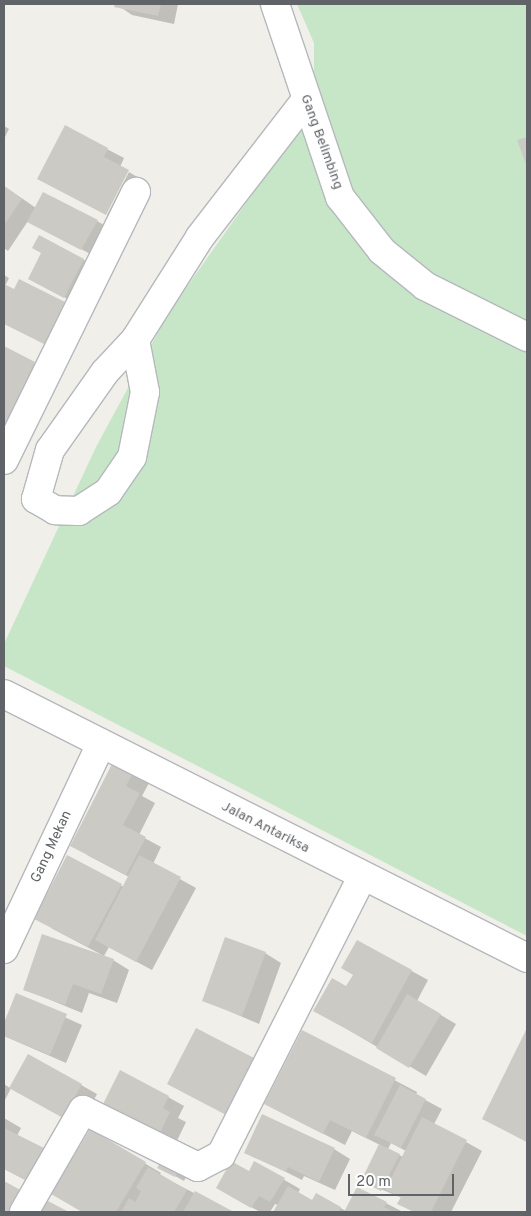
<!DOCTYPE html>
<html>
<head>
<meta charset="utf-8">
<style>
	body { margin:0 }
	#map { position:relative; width:531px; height:1216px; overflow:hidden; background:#f0efe9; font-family:Overpass,sans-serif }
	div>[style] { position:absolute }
	.green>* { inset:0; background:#c7e6c7 }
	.shadow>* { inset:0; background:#0003 }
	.building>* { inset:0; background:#cccac5 }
	.roads { filter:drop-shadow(1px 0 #b5b8bc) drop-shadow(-1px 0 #b5b8bc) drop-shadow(0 1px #b5b8bc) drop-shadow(0 -1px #b5b8bc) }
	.street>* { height:28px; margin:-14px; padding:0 14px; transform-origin:14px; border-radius:14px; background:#fff }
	span { translate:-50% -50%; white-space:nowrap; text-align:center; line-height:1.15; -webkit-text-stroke:4.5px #fff; paint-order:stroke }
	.street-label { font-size:14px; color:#606367 }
	.frame { position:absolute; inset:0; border:5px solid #606367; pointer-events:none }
	.scale { position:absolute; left:348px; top:1174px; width:106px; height:22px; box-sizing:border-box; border:2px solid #606367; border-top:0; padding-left:6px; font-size:15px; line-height:18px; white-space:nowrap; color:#606367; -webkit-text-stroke:4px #fff; paint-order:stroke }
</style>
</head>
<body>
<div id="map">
	<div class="green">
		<div style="clip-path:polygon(297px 4px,527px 4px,527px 936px,4px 666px,4px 644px,96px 447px,169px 312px,314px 107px,314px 43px)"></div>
	</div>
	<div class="shadow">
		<div style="clip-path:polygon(116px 4px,178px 4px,174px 24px,132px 15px)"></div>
		<div style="clip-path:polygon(4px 126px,9px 129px,4px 139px)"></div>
		<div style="clip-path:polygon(65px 127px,124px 158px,120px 167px,54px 188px)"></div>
		<div style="clip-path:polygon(129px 172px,144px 181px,122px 223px,107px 215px)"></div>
		<div style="clip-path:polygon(4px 186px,36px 208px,97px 221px,113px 230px,98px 258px,28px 221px,8px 251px,4px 248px)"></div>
		<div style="clip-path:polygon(40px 236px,100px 269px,81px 306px,45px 287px)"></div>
		<div style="clip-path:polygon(4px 275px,9px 278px,5px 286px,69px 356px,4px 323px)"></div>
		<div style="clip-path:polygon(4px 348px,56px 375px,4px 436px)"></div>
		<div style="clip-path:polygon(114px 762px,150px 781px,142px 796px,155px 803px,139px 835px,161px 847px,153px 864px,196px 888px,152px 970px,109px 947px,104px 956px,51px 928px,68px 857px,124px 887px,129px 877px,87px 855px)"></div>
		<div style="clip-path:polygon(357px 941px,428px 980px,417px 1001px,456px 1024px,426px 1076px,315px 1010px,347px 988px,355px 975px)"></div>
		<div style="clip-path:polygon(265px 953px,281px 963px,259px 1024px,203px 1000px)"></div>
		<div style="clip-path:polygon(113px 960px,129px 970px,117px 1003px,89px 993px,82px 1013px,24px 989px)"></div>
		<div style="clip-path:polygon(16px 995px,82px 1025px,66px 1063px,4px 1036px,4px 1026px)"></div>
		<div style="clip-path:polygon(527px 1031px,527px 1142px,484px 1119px)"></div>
		<div style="clip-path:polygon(evenodd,303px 1032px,417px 1092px,416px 1095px,442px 1109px,434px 1124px,482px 1151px,451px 1212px,414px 1212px,399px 1203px,402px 1198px,371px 1185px,380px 1145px,352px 1131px,345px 1145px,266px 1104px,303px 1032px,391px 1143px,406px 1151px,403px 1157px,388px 1149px,391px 1143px)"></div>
		<div style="clip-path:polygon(28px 1055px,97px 1094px,80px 1126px,11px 1088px,4px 1102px,4px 1084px,10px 1088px)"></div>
		<div style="clip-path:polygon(168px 1097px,184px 1106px,178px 1118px,186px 1122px,175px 1145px,119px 1116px)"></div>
		<div style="clip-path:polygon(4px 1118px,21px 1128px,17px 1136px,49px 1192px,4px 1169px)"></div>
		<div style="clip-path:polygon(91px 1131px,161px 1173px,159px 1175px,231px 1212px,84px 1212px,53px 1194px)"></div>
		<div style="clip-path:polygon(334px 1149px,350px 1159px,335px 1190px,304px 1176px,302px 1180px,246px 1152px)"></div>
		<div style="clip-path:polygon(255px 1163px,300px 1189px,298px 1193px,313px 1201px,317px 1195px,346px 1211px,357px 1188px,403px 1212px,274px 1212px,278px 1205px,275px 1204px,270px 1212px,260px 1212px,217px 1187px,250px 1172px)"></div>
		<div style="clip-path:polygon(159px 1167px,191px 1167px,184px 1181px)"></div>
	</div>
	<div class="building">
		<div style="clip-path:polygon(115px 4px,161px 4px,158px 16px,114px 7px)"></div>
		<div style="clip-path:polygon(65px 125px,108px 148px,104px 157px,129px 170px,106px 215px,37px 179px)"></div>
		<div style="clip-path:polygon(527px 137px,527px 167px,517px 140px)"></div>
		<div style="clip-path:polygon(4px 186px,22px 199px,4px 225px)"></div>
		<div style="clip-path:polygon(43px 192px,98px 220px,81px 250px,27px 222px)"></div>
		<div style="clip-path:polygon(39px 235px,84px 259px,64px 298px,28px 279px,41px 253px,32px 248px)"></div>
		<div style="clip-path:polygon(19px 279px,73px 306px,52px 348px,4px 324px,4px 284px,14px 289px)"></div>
		<div style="clip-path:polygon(4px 346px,35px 362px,4px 427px)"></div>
		<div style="clip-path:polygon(114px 760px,134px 771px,126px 786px,140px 793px,123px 825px,146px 837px,126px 875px,70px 846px)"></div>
		<div style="clip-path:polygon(67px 855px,122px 884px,88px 947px,34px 919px)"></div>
		<div style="clip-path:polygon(139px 855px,181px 877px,136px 962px,95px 940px)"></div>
		<div style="clip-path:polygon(42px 934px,114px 959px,101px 994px,73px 984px,65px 1005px,23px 990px)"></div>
		<div style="clip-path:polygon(225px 937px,266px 952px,242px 1016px,202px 1001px)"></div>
		<div style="clip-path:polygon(357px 940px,412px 970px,372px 1043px,313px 1011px,332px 978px,346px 986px,353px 975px,341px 968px)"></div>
		<div style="clip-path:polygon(16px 993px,67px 1014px,50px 1055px,4px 1036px,4px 1023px)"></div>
		<div style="clip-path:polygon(407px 994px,441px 1014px,409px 1068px,376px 1048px)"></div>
		<div style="clip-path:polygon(196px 1028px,260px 1061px,230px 1117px,167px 1084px)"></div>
		<div style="clip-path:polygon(527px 1028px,527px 1142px,482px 1119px)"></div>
		<div style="clip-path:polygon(302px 1030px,396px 1078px,366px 1138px,330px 1120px,323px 1134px,264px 1104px)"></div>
		<div style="clip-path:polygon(28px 1054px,82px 1084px,63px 1118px,9px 1088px)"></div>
		<div style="clip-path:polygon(120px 1070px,169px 1096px,163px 1108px,170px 1112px,158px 1137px,101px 1108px)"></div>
		<div style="clip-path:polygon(400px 1085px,426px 1099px,401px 1148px,374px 1135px)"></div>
		<div style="clip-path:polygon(262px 1114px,335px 1148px,319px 1182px,288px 1167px,286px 1172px,244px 1153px)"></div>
		<div style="clip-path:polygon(422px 1117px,467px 1140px,431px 1212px,414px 1212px,397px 1204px,401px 1197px,385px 1190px)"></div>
		<div style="clip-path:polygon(4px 1128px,50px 1151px,33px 1184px,4px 1169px)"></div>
		<div style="clip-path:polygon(90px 1129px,146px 1162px,116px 1212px,82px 1212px,51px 1194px)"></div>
		<div style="clip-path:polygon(379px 1144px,400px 1154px,381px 1191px,361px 1181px)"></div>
		<div style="clip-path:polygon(163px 1158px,183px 1162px,175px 1177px,157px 1168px)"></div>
		<div style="clip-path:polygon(231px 1161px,249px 1171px,254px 1161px,285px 1178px,270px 1202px,259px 1196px,251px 1208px,216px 1188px)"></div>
		<div style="clip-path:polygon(148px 1167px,187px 1190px,174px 1212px,121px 1212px,129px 1198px,135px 1202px,141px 1191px,136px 1188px)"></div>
		<div style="clip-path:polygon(4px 1181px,26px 1193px,17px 1212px,4px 1212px)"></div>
		<div style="clip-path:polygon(288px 1186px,312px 1200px,316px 1193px,341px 1207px,339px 1212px,273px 1212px)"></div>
		<div style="clip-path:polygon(357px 1187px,387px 1202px,384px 1207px,394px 1212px,344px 1212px)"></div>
		<div style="clip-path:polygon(195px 1191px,234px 1212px,183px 1212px)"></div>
		<div style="clip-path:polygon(46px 1200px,69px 1212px,40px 1212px)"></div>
	</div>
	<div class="roads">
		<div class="street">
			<div style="left:275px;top:4px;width:204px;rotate:71.4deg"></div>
			<div style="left:340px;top:197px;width:68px;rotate:52.1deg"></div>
			<div style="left:382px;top:251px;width:55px;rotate:39.1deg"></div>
			<div style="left:425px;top:286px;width:114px;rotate:26.6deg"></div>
			<div style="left:135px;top:340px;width:53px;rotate:79.1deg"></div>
			<div style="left:145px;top:392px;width:66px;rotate:101.3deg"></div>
			<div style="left:132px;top:457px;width:42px;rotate:124.4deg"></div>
			<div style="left:108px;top:492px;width:35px;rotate:147deg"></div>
			<div style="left:79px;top:511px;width:24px;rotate:-178deg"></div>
			<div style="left:55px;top:510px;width:22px;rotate:-150deg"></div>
			<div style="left:36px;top:499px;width:51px;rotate:-74.1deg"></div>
			<div style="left:50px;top:450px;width:95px;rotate:-54.8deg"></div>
			<div style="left:105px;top:372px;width:44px;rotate:-46.8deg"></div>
			<div style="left:135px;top:340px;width:122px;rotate:-57.7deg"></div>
			<div style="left:200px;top:237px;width:172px;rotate:-52.3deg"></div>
			<div style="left:4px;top:460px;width:299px;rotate:-63.8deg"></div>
			<div style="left:4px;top:694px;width:586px;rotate:26.78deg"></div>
			<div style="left:4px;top:949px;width:227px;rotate:-64.7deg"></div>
			<div style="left:24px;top:1212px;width:118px;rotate:-60deg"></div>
			<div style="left:83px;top:1110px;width:128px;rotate:26.4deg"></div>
			<div style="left:198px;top:1167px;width:26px;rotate:-28deg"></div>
			<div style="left:221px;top:1155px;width:312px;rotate:-63.1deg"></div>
		</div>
	</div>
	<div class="street-label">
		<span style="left:321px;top:142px;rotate:70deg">Gang Belimbing</span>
		<span style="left:265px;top:828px;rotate:27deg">Jalan Antariksa</span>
		<span style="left:52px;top:847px;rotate:-65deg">Gang Mekan</span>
	</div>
	<div class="frame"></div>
	<div class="scale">20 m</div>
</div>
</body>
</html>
